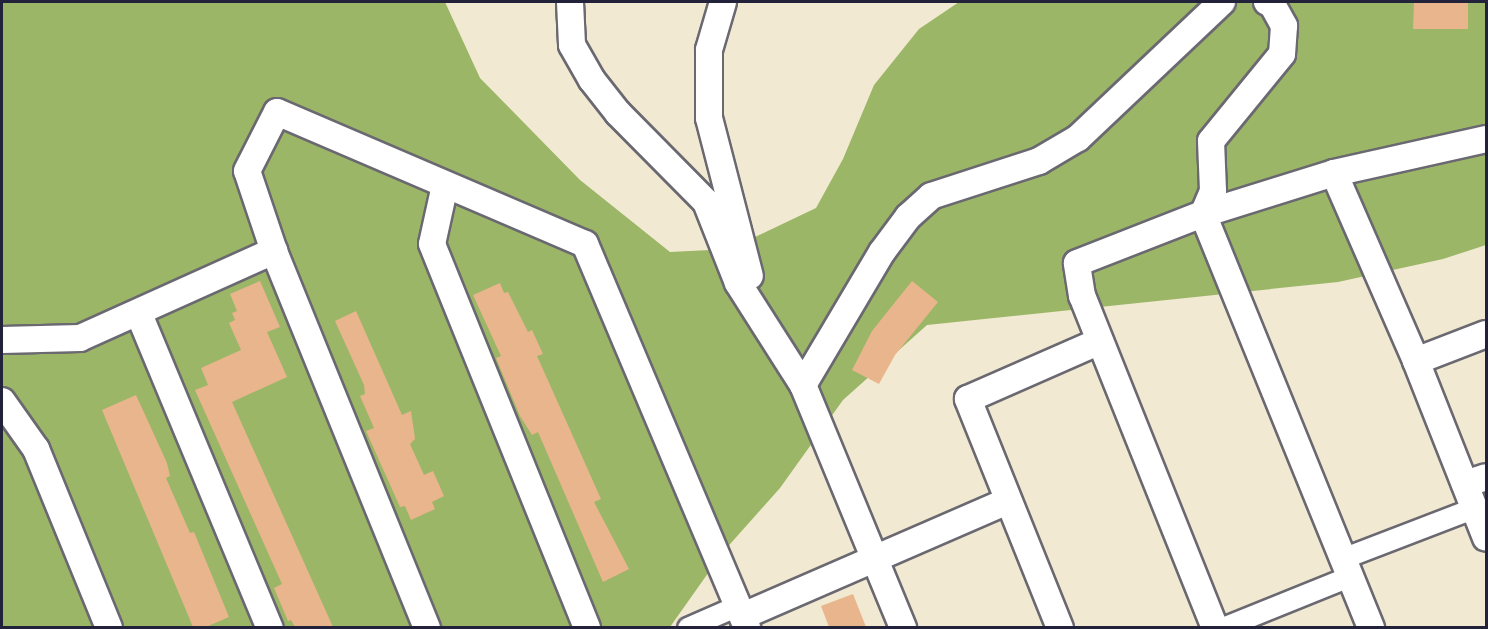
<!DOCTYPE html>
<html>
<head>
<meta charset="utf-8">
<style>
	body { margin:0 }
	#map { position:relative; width:1488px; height:629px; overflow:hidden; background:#f1e9d1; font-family:"Old Standard TT",serif }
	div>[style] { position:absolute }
	.forest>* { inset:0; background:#9cb667 }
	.building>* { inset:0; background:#e9b58c }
	.roads { filter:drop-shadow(2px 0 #6a6870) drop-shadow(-2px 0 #6a6870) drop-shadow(0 2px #6a6870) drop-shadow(0 -2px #6a6870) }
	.pedestrian>* { height:20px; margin:-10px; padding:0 10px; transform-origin:10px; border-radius:10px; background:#fff }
	.minor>* { height:26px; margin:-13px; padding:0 13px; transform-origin:13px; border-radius:13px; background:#fff }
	span { translate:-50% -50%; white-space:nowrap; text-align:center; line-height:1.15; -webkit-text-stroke:5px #f7f3e8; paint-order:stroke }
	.frame { position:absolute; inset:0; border:3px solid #22223b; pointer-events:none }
</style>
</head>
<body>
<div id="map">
	<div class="forest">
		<div style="clip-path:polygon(2px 2px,445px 2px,480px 78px,580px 180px,670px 252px,730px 249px,816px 208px,843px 159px,874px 85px,919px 29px,959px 2px,1486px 2px,1486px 245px,1443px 259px,1338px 282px,927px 325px,843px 400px,780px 488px,723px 552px,670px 627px,2px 627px)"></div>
	</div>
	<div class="building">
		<div style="clip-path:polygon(1414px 2px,1468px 2px,1468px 29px,1413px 29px)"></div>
		<div style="clip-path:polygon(260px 281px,280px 327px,267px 332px,287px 377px,232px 402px,333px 627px,295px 627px,291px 620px,288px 621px,274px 588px,282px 584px,195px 390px,208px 385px,201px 368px,241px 350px,229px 323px,235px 320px,232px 313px,237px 311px,230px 294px)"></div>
		<div style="clip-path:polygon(912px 281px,938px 302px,895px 355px,879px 384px,852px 370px,872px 331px)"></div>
		<div style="clip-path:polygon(500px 283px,504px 293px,508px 292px,528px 332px,532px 330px,543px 354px,537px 356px,601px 499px,594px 502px,629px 569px,603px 582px,538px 432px,532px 435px,520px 416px,496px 358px,501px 356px,473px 295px)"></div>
		<div style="clip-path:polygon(356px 311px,402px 415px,411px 411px,415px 439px,410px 444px,424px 475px,433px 471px,444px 496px,432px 502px,435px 509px,411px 520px,405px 506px,400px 507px,366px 431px,374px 428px,360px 396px,365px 394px,364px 385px,335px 321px)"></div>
		<div style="clip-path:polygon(136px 395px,167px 463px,170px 476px,166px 478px,190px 533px,194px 532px,229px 617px,206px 627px,193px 627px,102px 410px)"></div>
		<div style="clip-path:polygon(853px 594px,866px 627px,829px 627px,821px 606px)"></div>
	</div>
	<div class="roads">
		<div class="pedestrian">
			<div style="left:1345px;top:558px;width:139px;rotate:-21deg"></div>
			<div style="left:688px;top:628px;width:55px;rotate:-23.7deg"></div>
			<div style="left:1223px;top:628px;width:139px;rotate:-22deg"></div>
		</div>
		<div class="minor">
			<div style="left:570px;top:2px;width:43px;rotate:87.3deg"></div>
			<div style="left:572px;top:45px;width:40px;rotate:60.3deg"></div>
			<div style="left:592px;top:80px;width:42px;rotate:51.8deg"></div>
			<div style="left:618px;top:113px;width:125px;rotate:45.3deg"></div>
			<div style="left:706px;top:202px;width:87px;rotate:68.4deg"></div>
			<div style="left:738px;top:283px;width:121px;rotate:57.5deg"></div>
			<div style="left:803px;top:385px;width:263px;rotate:67.6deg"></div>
			<div style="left:723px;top:2px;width:50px;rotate:106.3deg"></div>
			<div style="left:709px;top:50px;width:68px;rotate:90deg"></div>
			<div style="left:709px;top:118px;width:163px;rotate:75.5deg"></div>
			<div style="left:1267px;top:2px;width:5px;rotate:22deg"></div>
			<div style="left:1272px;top:4px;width:25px;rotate:61deg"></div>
			<div style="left:1284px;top:26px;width:28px;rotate:94deg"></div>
			<div style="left:1282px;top:54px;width:112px;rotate:129.2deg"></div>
			<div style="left:1211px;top:141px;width:50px;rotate:87.7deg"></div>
			<div style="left:1213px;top:191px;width:25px;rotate:113deg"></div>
			<div style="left:1203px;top:214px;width:447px;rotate:67.9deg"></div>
			<div style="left:1334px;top:173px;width:205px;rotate:66.4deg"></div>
			<div style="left:1416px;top:361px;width:190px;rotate:68.4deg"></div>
			<div style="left:445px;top:185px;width:60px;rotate:102.4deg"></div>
			<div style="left:432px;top:244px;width:414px;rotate:68deg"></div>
			<div style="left:139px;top:314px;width:340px;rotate:67.4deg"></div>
			<div style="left:2px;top:340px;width:78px;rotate:-1.5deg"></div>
			<div style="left:80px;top:338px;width:213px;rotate:-24.2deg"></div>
			<div style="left:1416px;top:361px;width:75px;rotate:-21.1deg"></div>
			<div style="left:803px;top:385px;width:155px;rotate:-59.3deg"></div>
			<div style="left:882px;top:252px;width:44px;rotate:-53.4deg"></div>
			<div style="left:908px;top:217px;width:31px;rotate:-42deg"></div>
			<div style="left:931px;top:196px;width:114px;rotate:-18deg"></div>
			<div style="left:1039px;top:161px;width:45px;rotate:-30.5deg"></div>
			<div style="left:1078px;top:138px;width:198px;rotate:-43.4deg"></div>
			<div style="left:2px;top:401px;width:59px;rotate:54.7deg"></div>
			<div style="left:36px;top:449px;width:193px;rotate:67.8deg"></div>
			<div style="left:1465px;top:484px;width:22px;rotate:-18deg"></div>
			<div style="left:743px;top:616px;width:289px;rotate:-23.5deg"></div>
			<div style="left:427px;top:628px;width:407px;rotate:-112.1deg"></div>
			<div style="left:274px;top:251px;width:84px;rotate:-108.6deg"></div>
			<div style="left:247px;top:171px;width:66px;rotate:-63deg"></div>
			<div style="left:277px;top:112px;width:335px;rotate:23.2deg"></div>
			<div style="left:585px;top:244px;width:417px;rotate:67.1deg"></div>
			<div style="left:1060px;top:628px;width:247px;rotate:-111.9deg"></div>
			<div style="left:968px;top:399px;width:144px;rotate:-23.7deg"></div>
			<div style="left:1215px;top:628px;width:358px;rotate:-111.8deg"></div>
			<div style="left:1082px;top:296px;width:33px;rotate:-99deg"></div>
			<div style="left:1077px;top:263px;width:135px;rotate:-21.3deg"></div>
			<div style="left:1203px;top:214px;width:137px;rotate:-17.4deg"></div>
			<div style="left:1334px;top:173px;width:156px;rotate:-12.6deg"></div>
		</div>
	</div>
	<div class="frame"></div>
</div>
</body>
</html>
